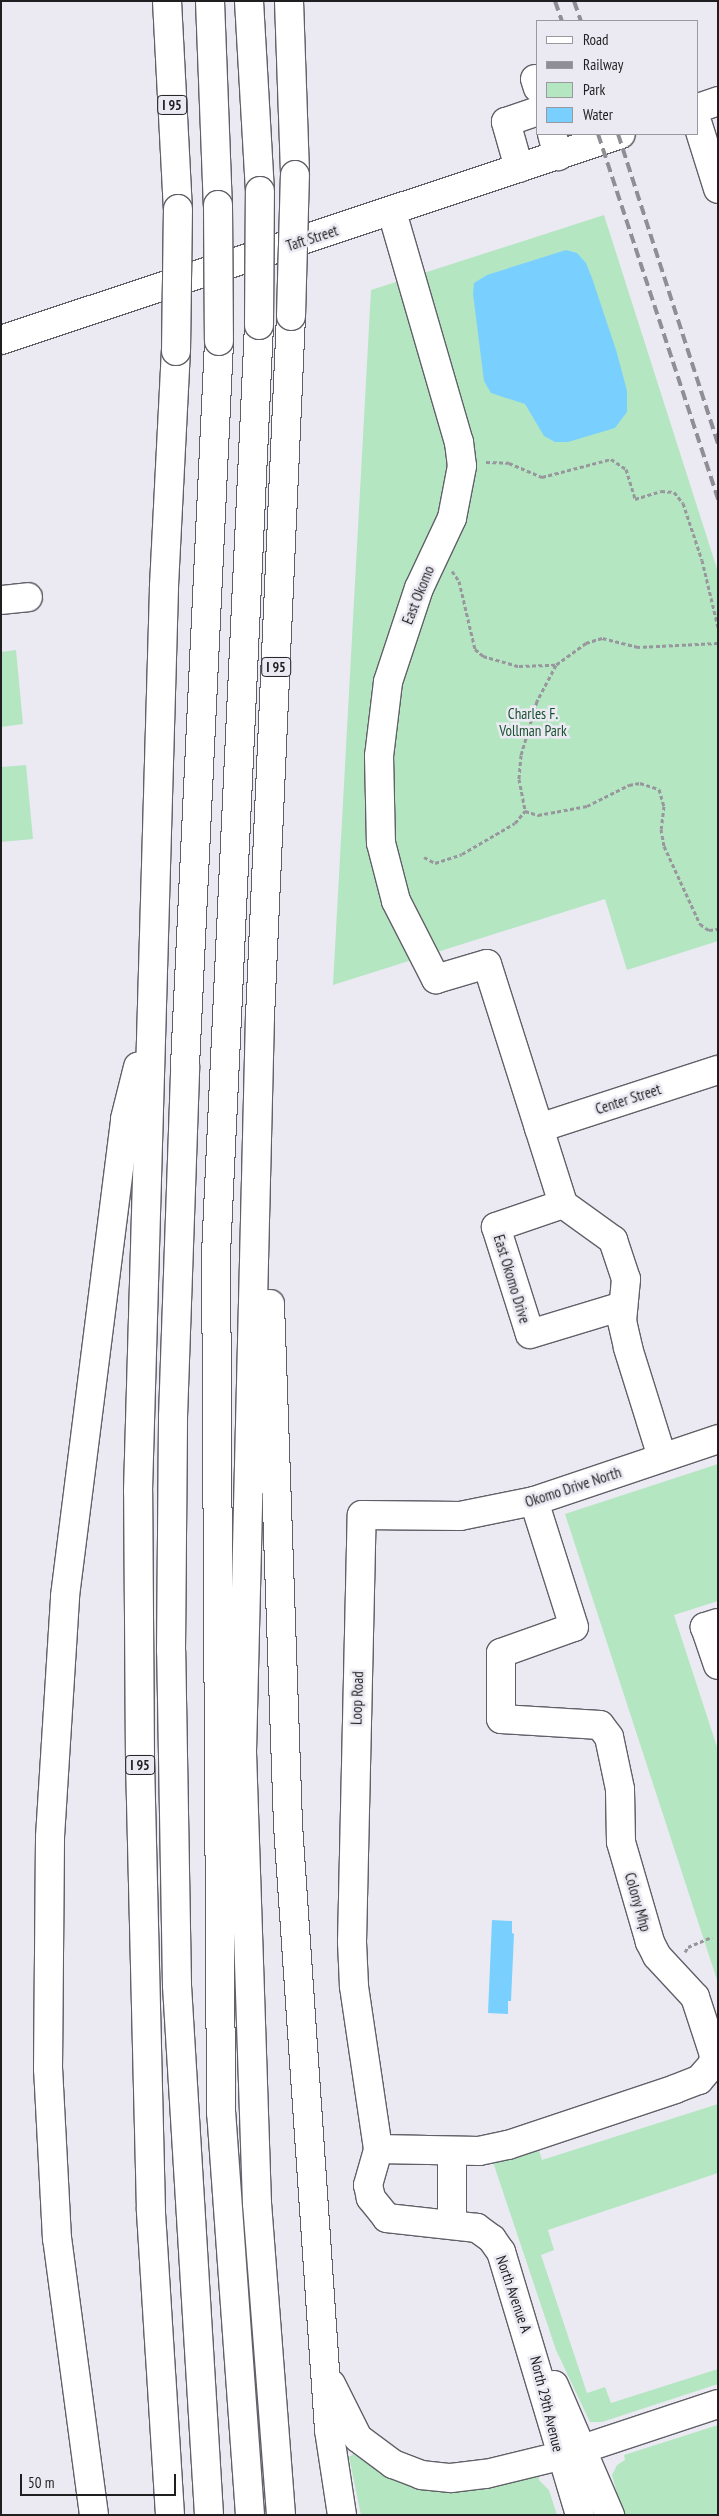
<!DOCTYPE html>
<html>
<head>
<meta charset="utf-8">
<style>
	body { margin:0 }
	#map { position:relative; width:719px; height:2516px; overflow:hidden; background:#ebeaf3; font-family:"PT Sans Narrow",sans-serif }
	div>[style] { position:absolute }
	.green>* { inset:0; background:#b4e6c1 }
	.water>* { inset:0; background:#79d0ff }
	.path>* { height:3px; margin-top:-1.5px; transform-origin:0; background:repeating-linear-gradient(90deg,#98979e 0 4px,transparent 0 6.5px) }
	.roads { filter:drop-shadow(1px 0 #616068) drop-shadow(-1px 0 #616068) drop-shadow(0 1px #616068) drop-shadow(0 -1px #616068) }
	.minor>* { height:28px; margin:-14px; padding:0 14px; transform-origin:14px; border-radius:14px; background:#fff }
	.highway>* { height:28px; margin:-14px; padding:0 14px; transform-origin:14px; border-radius:14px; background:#fff }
	.rail>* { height:4px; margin-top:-2px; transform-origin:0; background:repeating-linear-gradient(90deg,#8f8e94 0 10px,transparent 0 15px) }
	.bridges { filter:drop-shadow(1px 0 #616068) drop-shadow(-1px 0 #616068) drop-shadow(0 1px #616068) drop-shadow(0 -1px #616068) }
	.highway-bridge>* { height:28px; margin:-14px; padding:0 14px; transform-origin:14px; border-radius:14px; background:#fff }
	span { translate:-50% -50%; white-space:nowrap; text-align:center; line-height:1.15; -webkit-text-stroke:5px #ebeaf3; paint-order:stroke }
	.shield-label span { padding:1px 4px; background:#ebeaf3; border:1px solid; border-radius:4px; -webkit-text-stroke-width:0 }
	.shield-label { font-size:14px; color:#1f1f22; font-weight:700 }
	.street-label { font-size:15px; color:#1f1f22 }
	.park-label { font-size:15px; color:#19512f }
	.frame { position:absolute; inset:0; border:2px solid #1f1f22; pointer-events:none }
	.legend { position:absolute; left:536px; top:20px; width:162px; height:115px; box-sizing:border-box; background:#ebeaf3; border:1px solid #99999f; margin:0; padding:6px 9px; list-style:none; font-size:15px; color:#1f1f22 }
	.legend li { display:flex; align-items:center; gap:10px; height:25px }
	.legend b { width:25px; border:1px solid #99999f }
	.scale { position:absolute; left:20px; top:2474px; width:156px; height:22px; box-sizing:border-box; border:2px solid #1f1f22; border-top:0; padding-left:6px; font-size:15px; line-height:18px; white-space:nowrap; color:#1f1f22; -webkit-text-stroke:4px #ebeaf3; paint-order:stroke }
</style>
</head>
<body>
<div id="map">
	<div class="green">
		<div style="clip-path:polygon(604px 215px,718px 572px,718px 941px,627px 970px,605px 899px,333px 985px,371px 290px)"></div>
		<div style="clip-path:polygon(16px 650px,23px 724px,1px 727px,1px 652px)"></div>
		<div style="clip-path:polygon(26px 765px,33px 839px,1px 842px,1px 767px)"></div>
		<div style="clip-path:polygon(718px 1464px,718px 1601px,674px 1615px,718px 1750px,718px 1983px,565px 1514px)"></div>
		<div style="clip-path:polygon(718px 2104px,718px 2173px,548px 2230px,554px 2250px,541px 2255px,587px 2393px,605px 2387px,611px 2403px,718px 2369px,718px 2384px,602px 2422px,590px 2422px,556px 2350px,493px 2162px,538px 2147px,542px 2160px)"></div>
		<div style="clip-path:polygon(718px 2425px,718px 2515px,623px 2515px,612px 2475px,617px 2465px,625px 2460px,624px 2455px)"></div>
		<div style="clip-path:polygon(353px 2454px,376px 2469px,412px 2485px,448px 2492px,483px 2487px,539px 2473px,539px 2480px,549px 2490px,557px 2515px,361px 2515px,349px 2457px)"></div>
	</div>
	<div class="water">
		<div style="clip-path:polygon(566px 250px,577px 253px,586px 263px,592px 278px,617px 353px,627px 391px,627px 412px,615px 428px,568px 442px,555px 442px,544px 436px,525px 404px,491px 393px,484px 381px,473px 294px,474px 283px,487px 275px)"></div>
		<div style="clip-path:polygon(492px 1920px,512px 1921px,512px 1933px,514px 1934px,511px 2001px,508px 2001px,508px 2014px,488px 2013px)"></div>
	</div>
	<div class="path">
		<div style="left:486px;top:462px;width:23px;rotate:2deg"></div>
		<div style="left:509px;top:463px;width:36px;rotate:23deg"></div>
		<div style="left:542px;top:477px;width:71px;rotate:-14.6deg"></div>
		<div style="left:611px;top:459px;width:18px;rotate:34deg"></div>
		<div style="left:626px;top:469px;width:31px;rotate:73deg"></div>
		<div style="left:635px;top:499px;width:27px;rotate:-17deg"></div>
		<div style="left:661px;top:491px;width:13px;rotate:4deg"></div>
		<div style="left:674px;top:492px;width:14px;rotate:51deg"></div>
		<div style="left:683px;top:503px;width:60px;rotate:71.6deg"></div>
		<div style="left:702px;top:560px;width:69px;rotate:76.6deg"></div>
		<div style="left:452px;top:571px;width:12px;rotate:55deg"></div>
		<div style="left:459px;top:581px;width:70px;rotate:76.8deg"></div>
		<div style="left:475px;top:649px;width:11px;rotate:41deg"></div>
		<div style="left:483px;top:656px;width:37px;rotate:16deg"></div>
		<div style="left:519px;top:666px;width:36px;rotate:-2deg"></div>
		<div style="left:718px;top:643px;width:80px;rotate:177.1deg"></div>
		<div style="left:638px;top:647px;width:37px;rotate:-166deg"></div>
		<div style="left:602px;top:638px;width:17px;rotate:163deg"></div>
		<div style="left:586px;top:643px;width:37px;rotate:144deg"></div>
		<div style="left:556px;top:665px;width:41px;rotate:117.8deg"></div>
		<div style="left:537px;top:701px;width:56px;rotate:106.5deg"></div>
		<div style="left:521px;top:755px;width:24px;rotate:95deg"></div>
		<div style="left:519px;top:779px;width:33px;rotate:79deg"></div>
		<div style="left:525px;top:811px;width:14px;rotate:17deg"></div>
		<div style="left:538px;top:815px;width:50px;rotate:-10.4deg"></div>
		<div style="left:587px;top:806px;width:47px;rotate:-26.6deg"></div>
		<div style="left:629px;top:785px;width:11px;rotate:-10deg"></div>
		<div style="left:640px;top:783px;width:20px;rotate:18deg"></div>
		<div style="left:659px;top:789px;width:18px;rotate:74deg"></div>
		<div style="left:664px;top:806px;width:23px;rotate:97deg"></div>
		<div style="left:661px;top:829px;width:17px;rotate:80deg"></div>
		<div style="left:664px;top:846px;width:86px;rotate:65.2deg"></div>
		<div style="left:700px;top:924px;width:11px;rotate:34deg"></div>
		<div style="left:709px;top:930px;width:9px;rotate:-6deg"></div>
		<div style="left:424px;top:857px;width:13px;rotate:29deg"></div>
		<div style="left:435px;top:863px;width:28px;rotate:-18deg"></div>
		<div style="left:462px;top:854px;width:61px;rotate:-30.3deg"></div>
		<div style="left:515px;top:823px;width:16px;rotate:-50deg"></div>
		<div style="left:685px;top:1952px;width:6px;rotate:-59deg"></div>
		<div style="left:688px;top:1947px;width:26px;rotate:-23deg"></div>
	</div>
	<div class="roads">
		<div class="minor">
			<div style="left:535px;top:79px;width:9px;rotate:72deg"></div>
			<div style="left:698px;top:108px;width:21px;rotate:-19deg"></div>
			<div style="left:698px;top:125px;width:67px;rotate:72.6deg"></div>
			<div style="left:552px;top:134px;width:23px;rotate:75deg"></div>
			<div style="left:519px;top:168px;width:48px;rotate:-105.8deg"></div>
			<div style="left:506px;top:122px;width:34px;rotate:-19deg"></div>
			<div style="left:392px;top:212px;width:240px;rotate:73.8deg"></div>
			<div style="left:459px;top:442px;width:24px;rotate:83deg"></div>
			<div style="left:462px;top:466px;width:53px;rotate:100.9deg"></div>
			<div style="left:452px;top:518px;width:77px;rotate:115.2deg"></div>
			<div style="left:419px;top:588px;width:99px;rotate:108.3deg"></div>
			<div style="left:388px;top:682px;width:75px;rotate:96.9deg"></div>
			<div style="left:379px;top:756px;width:87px;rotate:88.7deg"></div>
			<div style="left:381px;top:843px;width:60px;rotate:75.5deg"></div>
			<div style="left:396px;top:901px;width:88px;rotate:62.9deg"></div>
			<div style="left:436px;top:979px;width:53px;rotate:-16.4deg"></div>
			<div style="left:487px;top:964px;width:252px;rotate:72.4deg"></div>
			<div style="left:563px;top:1204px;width:62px;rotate:35.8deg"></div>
			<div style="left:613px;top:1240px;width:41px;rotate:71.6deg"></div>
			<div style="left:626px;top:1279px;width:42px;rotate:95.4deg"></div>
			<div style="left:622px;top:1321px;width:28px;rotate:77deg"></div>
			<div style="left:628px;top:1348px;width:114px;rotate:72.7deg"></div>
			<div style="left:1px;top:340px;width:653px;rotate:-18.38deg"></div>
			<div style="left:1px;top:600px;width:27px;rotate:-6deg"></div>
			<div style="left:539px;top:1128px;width:188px;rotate:-18deg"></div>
			<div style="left:563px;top:1204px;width:71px;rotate:161.1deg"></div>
			<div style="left:496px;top:1227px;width:112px;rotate:72.4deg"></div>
			<div style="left:530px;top:1334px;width:97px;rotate:-16.8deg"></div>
			<div style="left:718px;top:1623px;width:14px;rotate:163deg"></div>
			<div style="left:705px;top:1627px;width:40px;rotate:71.1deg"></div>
			<div style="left:378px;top:2149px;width:101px;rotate:1.1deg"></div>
			<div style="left:479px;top:2151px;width:30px;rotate:-12deg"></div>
			<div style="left:508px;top:2145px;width:176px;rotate:-18.5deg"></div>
			<div style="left:675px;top:2089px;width:26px;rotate:-21deg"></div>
			<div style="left:699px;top:2080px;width:21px;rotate:-49deg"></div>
			<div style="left:713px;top:2064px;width:9px;rotate:-84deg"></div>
			<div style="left:714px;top:2055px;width:61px;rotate:-108.1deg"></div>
			<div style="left:695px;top:1997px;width:56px;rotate:-132.8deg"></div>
			<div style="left:657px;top:1956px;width:16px;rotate:-117deg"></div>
			<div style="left:650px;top:1942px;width:104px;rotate:-106.2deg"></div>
			<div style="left:621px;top:1842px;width:53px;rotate:-91.1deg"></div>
			<div style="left:620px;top:1789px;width:53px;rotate:-101.9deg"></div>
			<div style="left:609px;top:1737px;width:15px;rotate:-127deg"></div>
			<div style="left:600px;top:1725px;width:99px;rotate:-176.5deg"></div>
			<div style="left:501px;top:1719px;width:66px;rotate:-90deg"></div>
			<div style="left:501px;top:1653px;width:77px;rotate:-19.6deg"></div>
			<div style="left:574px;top:1627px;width:132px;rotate:-107.6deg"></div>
			<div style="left:452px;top:2151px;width:72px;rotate:90deg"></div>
			<div style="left:554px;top:2385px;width:142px;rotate:66.7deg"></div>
			<div style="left:567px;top:2454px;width:159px;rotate:-18.3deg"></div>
			<div style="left:580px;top:2515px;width:275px;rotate:-106.7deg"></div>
			<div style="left:501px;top:2252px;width:16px;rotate:-125deg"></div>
			<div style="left:492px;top:2239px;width:19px;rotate:-144deg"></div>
			<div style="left:477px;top:2228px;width:91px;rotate:-173.7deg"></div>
			<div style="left:387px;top:2218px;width:26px;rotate:-129deg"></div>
			<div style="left:371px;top:2198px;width:13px;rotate:-103deg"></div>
			<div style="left:368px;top:2185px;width:37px;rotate:-74deg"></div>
			<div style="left:378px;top:2149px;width:165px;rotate:-98.4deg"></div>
			<div style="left:354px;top:1986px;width:44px;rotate:-92.6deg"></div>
			<div style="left:352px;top:1942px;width:427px;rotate:-88.7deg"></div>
			<div style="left:362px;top:1515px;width:98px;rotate:0.6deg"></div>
			<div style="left:460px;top:1516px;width:76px;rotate:-11.5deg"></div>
			<div style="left:534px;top:1501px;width:194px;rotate:-18.6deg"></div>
		</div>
		<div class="highway">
			<div style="left:167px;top:1px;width:208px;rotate:87deg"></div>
			<div style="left:210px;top:1px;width:204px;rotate:87.8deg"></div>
			<div style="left:249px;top:1px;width:190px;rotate:86.7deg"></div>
			<div style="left:289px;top:1px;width:174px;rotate:88deg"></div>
			<div style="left:270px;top:1304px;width:521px;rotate:88.02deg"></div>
			<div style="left:288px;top:1825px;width:606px;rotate:86.12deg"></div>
			<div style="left:329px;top:2430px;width:86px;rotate:81.3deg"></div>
			<div style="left:331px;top:2384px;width:60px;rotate:63.4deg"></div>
			<div style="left:358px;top:2438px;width:44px;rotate:36.6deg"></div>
			<div style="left:393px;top:2464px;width:30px;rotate:21deg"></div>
			<div style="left:421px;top:2475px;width:30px;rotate:6deg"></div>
			<div style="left:451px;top:2478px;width:35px;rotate:-7deg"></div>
			<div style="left:486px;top:2474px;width:76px;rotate:-13.7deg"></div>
			<div style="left:94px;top:2515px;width:278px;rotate:-97.6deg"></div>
			<div style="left:57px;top:2239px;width:170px;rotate:-93deg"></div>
			<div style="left:48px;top:2069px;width:232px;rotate:-89.5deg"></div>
			<div style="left:50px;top:1837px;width:241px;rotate:-86.4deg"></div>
			<div style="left:65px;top:1596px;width:481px;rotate:-82.8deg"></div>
			<div style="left:125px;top:1119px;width:54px;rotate:-76deg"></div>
			<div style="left:170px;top:2515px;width:305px;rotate:-93.6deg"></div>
			<div style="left:151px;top:2211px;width:451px;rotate:-91.4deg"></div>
			<div style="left:140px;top:1760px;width:269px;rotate:-90.4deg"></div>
			<div style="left:138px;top:1491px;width:905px;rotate:-88.35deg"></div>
			<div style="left:164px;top:586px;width:235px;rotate:-87.1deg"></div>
			<div style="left:209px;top:2515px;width:531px;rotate:-93.46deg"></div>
			<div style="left:177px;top:1985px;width:334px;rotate:-91deg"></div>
			<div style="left:171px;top:1651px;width:234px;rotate:-89.5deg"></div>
			<div style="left:173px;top:1417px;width:351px;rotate:-88deg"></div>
			<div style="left:185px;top:1066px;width:726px;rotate:-87.31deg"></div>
			<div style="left:250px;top:2515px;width:403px;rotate:-94.1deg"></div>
			<div style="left:221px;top:2113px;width:859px;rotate:-90.33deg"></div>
			<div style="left:216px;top:1254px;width:930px;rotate:-87.35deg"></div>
			<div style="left:281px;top:2515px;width:312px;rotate:-94.4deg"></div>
			<div style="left:257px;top:2204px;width:452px;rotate:-91.9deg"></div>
			<div style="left:242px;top:1752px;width:735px;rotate:-88.6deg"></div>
			<div style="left:260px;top:1017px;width:702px;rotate:-87.47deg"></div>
		</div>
	</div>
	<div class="rail">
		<div style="left:555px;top:1px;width:21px;rotate:71deg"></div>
		<div style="left:574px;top:1px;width:21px;rotate:71deg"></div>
		<div style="left:598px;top:134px;width:385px;rotate:71.8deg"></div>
		<div style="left:618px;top:134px;width:325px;rotate:72.1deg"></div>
	</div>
	<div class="bridges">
		<div class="highway-bridge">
			<div style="left:218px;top:205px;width:136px;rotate:89.6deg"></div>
			<div style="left:291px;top:316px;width:141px;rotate:-88.4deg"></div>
			<div style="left:259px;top:325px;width:134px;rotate:-89.6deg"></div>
			<div style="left:176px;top:351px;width:142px;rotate:-89.2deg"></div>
		</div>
	</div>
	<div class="shield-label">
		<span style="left:172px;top:105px">I 95</span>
		<span style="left:276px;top:667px">I 95</span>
		<span style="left:140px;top:1765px">I 95</span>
	</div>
	<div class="street-label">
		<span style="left:312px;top:238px;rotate:-18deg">Taft Street</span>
		<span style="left:418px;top:595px;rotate:-68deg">East Okomo</span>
		<span style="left:628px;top:1099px;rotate:-18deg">Center Street</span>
		<span style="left:512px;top:1279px;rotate:73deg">East Okomo Drive</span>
		<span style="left:573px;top:1487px;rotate:-18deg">Okomo Drive North</span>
		<span style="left:357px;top:1698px;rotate:-88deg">Loop Road</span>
		<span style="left:638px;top:1902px;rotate:74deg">Colony Mhp</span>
		<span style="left:514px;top:2294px;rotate:71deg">North Avenue A</span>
		<span style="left:547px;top:2404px;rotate:76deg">North 29th Avenue</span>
	</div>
	<div class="park-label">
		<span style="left:533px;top:722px">Charles F.<br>Vollman Park</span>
	</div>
	<div class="frame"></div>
	<ul class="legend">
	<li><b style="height:6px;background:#fff"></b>Road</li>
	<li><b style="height:6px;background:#8f8e94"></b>Railway</li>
	<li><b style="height:14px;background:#b4e6c1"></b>Park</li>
	<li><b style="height:14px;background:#79d0ff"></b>Water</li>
	</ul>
	<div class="scale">50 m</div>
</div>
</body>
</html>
